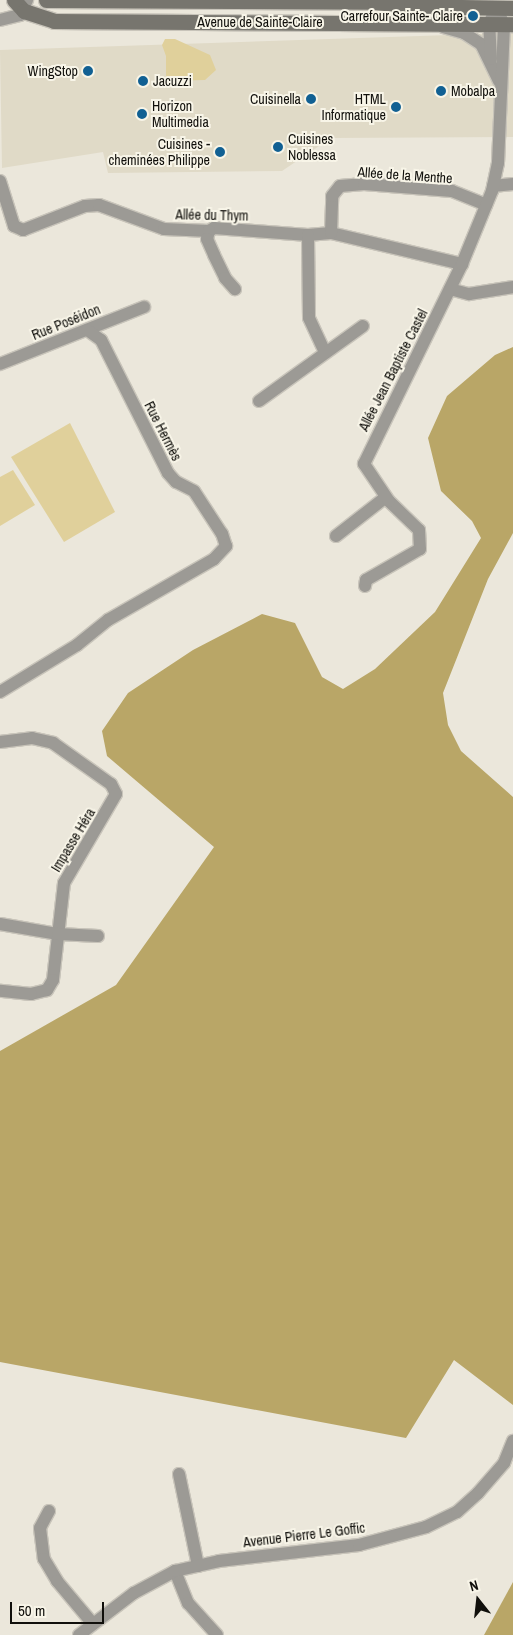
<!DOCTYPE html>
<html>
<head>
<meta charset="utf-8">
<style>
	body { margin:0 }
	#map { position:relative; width:513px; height:1635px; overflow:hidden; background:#ebe7db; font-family:"Archivo Narrow",sans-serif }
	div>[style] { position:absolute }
	.built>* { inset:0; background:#e0dac7 }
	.green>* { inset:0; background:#e0d09b }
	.forest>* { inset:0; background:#b9a667 }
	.roads { filter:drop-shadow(1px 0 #c8c4ba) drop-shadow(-1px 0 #c8c4ba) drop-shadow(0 1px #c8c4ba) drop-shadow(0 -1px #c8c4ba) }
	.street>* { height:12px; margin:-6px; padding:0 6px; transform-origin:6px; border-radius:6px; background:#9c9a95 }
	.secondary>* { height:15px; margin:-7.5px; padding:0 7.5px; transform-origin:7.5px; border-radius:7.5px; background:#77756e }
	.dots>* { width:14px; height:14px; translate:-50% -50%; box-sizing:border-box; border:2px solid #f8f5e8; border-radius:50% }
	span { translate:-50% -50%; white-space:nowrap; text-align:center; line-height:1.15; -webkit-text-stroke:4px #f8f5e8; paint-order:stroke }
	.poi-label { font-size:14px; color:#100f0b }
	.right { translate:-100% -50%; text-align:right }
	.left { translate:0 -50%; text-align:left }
	.street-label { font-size:14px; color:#100f0b }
	.north { position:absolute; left:453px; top:1575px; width:50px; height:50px; -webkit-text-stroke:4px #f8f5e8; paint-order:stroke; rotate:344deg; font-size:14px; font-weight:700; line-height:20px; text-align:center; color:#100f0b }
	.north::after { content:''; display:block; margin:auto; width:18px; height:22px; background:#100f0b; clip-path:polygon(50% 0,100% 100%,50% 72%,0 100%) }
	.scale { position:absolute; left:10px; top:1602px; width:94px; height:22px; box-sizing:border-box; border:2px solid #100f0b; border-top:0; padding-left:6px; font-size:15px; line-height:18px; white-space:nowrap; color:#100f0b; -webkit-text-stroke:4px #f8f5e8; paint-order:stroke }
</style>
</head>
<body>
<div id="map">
	<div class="built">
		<div style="clip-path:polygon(513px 33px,513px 137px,331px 138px,282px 171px,108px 173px,103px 152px,2px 168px,0 50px)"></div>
	</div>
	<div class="green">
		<div style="clip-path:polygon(165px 39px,175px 39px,210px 55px,216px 70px,205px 80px,166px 81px,166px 56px,162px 45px)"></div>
		<div style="clip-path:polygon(70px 423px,115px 512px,64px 542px,11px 457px)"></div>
		<div style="clip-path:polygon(13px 470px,35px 505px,0 526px,0 477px)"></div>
	</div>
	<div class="forest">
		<div style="clip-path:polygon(513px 347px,513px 533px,488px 579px,443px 693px,448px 725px,461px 751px,513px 797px,513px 1405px,454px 1360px,406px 1438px,0 1362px,0 1051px,116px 985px,214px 847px,107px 756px,102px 731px,128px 693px,193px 650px,262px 614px,295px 623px,322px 677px,343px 689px,375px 669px,435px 612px,481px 538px,472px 521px,441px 491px,428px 438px,447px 396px,495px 355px)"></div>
		<div style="clip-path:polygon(513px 1582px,513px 1635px,484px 1635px)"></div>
	</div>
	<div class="roads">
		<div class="street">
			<div style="left:0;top:20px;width:21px;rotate:-14deg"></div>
			<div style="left:20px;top:15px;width:17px;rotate:-65deg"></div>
			<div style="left:443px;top:27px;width:22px;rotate:16deg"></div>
			<div style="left:464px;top:33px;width:20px;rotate:33deg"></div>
			<div style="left:481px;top:44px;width:41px;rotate:64.1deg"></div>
			<div style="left:491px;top:59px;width:35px;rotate:-93deg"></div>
			<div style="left:489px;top:24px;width:10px;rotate:-66deg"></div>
			<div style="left:0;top:181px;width:47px;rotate:72.7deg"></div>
			<div style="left:14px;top:226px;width:10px;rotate:24deg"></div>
			<div style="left:23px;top:230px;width:66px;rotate:-21.2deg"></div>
			<div style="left:85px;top:206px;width:14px;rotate:-4deg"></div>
			<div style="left:99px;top:205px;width:69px;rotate:20.3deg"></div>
			<div style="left:164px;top:229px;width:45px;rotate:2.5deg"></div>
			<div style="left:209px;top:231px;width:6px;rotate:-31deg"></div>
			<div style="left:214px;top:228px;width:94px;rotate:4.3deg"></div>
			<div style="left:308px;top:235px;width:23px;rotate:-5deg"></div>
			<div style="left:331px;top:233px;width:135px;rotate:13.3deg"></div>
			<div style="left:493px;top:186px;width:20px;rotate:-6deg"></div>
			<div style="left:209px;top:231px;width:8px;rotate:104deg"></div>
			<div style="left:207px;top:239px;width:17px;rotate:66deg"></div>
			<div style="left:214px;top:255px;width:25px;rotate:64deg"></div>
			<div style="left:225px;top:278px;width:15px;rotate:48deg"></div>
			<div style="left:331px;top:233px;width:37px;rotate:-88deg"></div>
			<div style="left:332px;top:196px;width:13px;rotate:-51deg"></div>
			<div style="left:340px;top:186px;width:24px;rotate:-5deg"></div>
			<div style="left:364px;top:184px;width:88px;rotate:4.5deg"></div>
			<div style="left:452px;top:191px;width:37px;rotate:22deg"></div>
			<div style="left:308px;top:235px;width:83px;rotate:89.3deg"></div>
			<div style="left:309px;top:318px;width:38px;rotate:65deg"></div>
			<div style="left:450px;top:289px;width:20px;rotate:15deg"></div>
			<div style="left:469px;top:294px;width:45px;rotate:-9deg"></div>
			<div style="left:0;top:364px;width:155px;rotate:-21.6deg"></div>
			<div style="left:259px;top:401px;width:128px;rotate:-35.8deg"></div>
			<div style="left:336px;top:536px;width:63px;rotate:-38deg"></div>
			<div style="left:365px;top:586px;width:6px;rotate:-81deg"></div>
			<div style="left:366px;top:580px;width:62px;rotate:-29.9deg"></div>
			<div style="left:420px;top:549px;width:19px;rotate:-93deg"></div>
			<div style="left:419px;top:530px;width:42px;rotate:-136deg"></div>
			<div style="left:389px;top:501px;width:45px;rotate:-124deg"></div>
			<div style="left:364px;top:464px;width:223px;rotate:-63.9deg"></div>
			<div style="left:462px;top:264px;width:79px;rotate:-67.7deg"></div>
			<div style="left:492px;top:191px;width:29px;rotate:-78deg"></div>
			<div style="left:498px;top:163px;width:139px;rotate:-87.5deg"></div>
			<div style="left:504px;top:24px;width:18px;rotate:-117deg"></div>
			<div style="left:0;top:692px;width:90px;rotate:-31.4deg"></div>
			<div style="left:77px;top:645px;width:40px;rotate:-39deg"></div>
			<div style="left:108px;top:620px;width:122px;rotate:-29.9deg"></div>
			<div style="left:214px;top:559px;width:18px;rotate:-47deg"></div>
			<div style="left:226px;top:546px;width:13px;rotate:-108deg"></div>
			<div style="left:222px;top:534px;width:51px;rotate:-123.1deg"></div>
			<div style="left:194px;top:491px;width:20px;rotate:-153deg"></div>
			<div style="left:176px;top:482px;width:12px;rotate:-132deg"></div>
			<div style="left:168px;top:473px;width:149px;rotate:-116.7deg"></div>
			<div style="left:101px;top:340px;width:17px;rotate:-144deg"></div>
			<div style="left:0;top:742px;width:32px;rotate:-7deg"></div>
			<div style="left:32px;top:738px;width:22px;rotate:13deg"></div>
			<div style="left:53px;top:743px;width:71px;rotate:35.3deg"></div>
			<div style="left:111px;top:784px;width:11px;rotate:63deg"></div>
			<div style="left:116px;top:794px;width:103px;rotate:120.3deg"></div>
			<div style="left:64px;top:883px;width:98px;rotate:96.5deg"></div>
			<div style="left:53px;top:980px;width:12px;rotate:121deg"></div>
			<div style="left:47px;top:990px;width:16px;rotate:166deg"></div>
			<div style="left:31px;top:994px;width:31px;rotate:-174deg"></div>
			<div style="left:0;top:924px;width:59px;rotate:9.8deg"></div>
			<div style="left:58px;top:934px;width:40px;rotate:2.9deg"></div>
			<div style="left:179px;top:1474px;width:94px;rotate:78.3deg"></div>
			<div style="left:49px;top:1511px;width:19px;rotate:118deg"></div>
			<div style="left:40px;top:1528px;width:31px;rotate:83deg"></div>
			<div style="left:44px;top:1559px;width:26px;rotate:59deg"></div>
			<div style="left:57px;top:1581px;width:56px;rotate:50.1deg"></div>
			<div style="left:175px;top:1571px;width:35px;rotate:68deg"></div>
			<div style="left:188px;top:1603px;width:43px;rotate:47.8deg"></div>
			<div style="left:79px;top:1635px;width:69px;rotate:-37.4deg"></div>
			<div style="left:134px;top:1593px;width:47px;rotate:-28.2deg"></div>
			<div style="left:175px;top:1571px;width:45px;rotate:-12.8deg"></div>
			<div style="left:219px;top:1561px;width:141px;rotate:-6.5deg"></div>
			<div style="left:359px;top:1545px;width:69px;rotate:-15deg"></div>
			<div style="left:426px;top:1527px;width:34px;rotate:-26deg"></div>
			<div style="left:457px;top:1512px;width:28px;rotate:-42deg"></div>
			<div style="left:478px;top:1493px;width:40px;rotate:-49deg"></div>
			<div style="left:504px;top:1463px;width:24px;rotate:-68deg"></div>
		</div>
		<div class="secondary">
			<div style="left:14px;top:0;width:15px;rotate:48deg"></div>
			<div style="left:24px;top:11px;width:32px;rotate:18deg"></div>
			<div style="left:54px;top:21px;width:459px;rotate:0.4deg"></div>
			<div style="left:46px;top:0;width:329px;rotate:0.3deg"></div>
			<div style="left:375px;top:2px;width:36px;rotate:6deg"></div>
			<div style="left:411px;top:6px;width:102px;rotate:1.1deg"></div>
		</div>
	</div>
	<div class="dots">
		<div style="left:473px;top:16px;background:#116093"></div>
		<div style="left:88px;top:71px;background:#116093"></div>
		<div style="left:143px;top:81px;background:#116093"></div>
		<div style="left:441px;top:91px;background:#116093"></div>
		<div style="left:311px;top:99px;background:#116093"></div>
		<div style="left:396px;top:107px;background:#116093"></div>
		<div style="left:142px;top:114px;background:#116093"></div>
		<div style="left:278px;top:147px;background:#116093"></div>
		<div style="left:220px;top:152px;background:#116093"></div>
	</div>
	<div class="poi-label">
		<span class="right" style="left:463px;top:16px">Carrefour Sainte- Claire</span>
		<span class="right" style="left:78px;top:71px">WingStop</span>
		<span class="left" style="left:153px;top:81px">Jacuzzi</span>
		<span class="left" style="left:451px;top:91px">Mobalpa</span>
		<span class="right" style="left:301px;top:99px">Cuisinella</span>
		<span class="right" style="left:386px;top:107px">HTML<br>Informatique</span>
		<span class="left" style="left:152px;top:114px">Horizon<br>Multimedia</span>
		<span class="left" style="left:288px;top:147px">Cuisines<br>Noblessa</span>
		<span class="right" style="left:210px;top:152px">Cuisines -<br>cheminées Philippe</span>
	</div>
	<div class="street-label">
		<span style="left:260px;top:22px">Avenue de Sainte-Claire</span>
		<span style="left:405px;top:175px;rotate:4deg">Allée de la Menthe</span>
		<span style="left:212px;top:215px;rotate:1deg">Allée du Thym</span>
		<span style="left:66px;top:322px;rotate:-22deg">Rue Poséidon</span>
		<span style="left:393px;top:370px;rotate:-63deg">Allée Jean Baptiste Castel</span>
		<span style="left:163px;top:431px;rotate:63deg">Rue Hermès</span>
		<span style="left:73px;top:840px;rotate:-59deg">Impasse Héra</span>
		<span style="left:304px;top:1535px;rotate:-7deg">Avenue Pierre Le Goffic</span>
	</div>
	<div class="north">N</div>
	<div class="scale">50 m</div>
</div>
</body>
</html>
